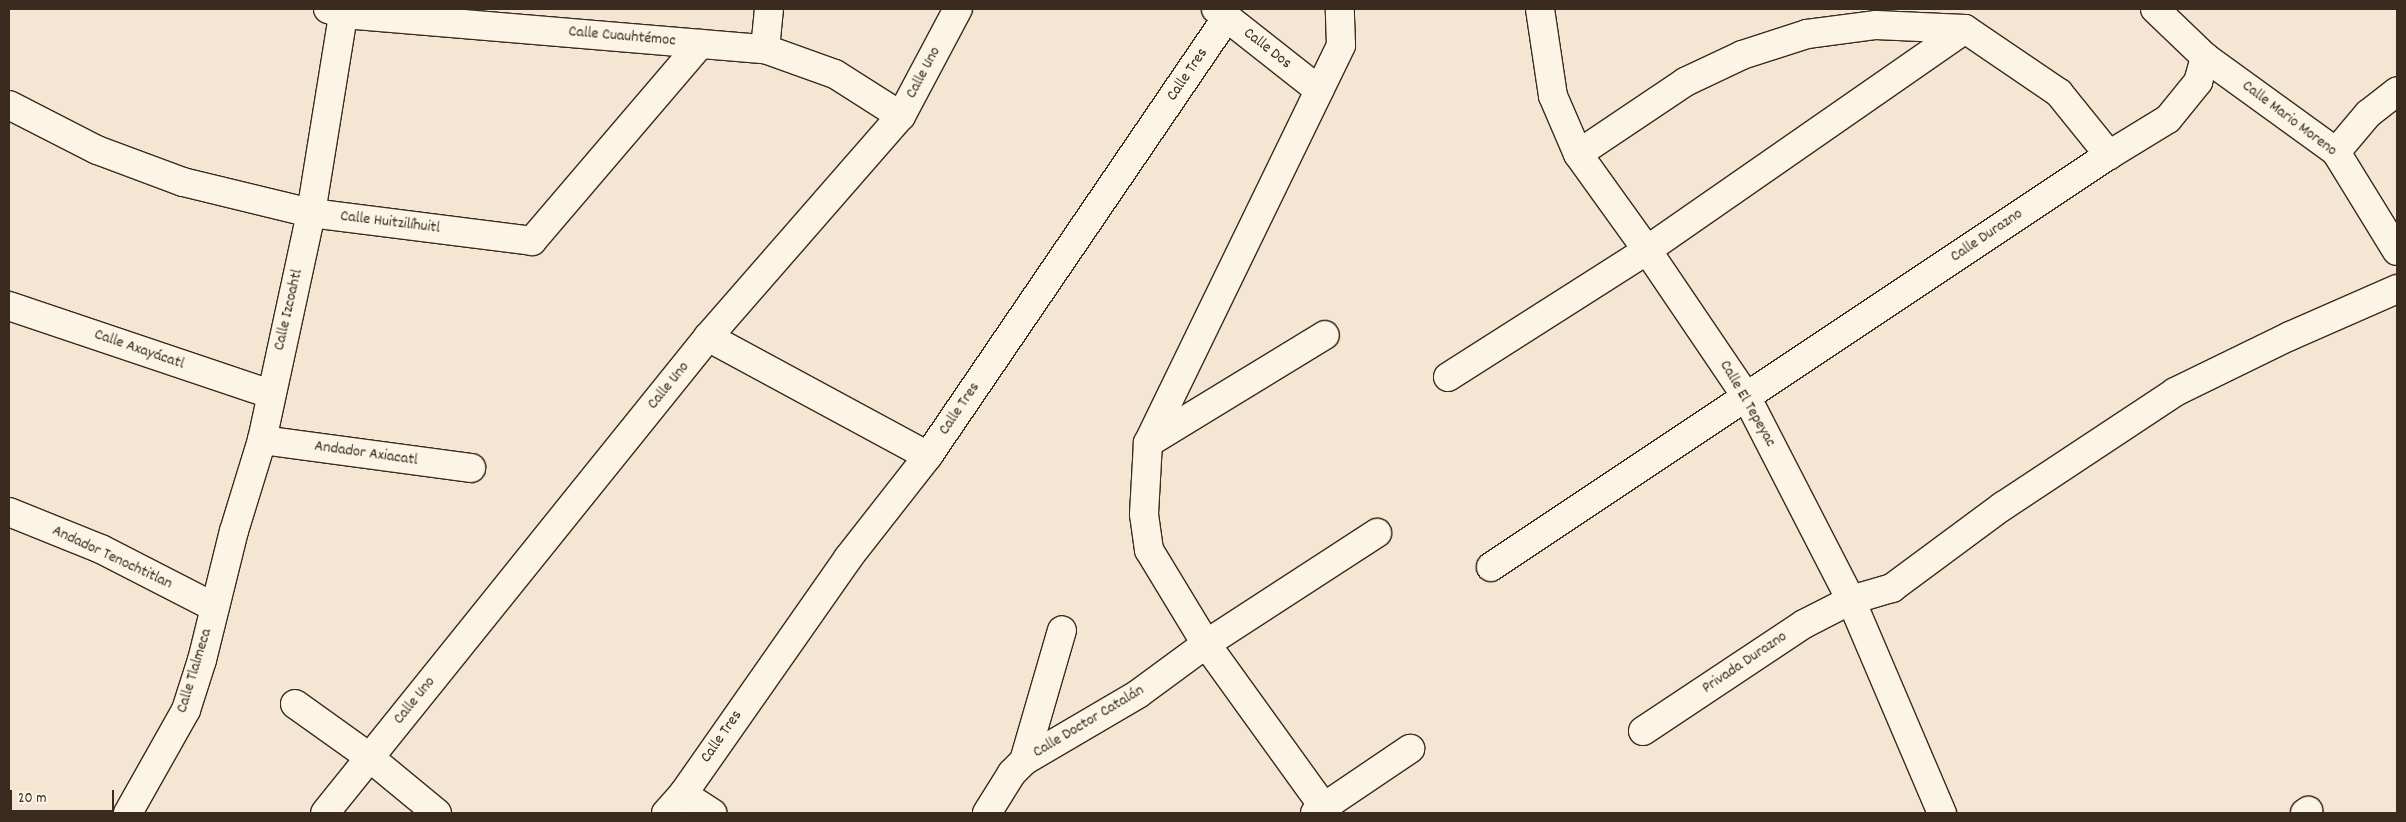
<!DOCTYPE html>
<html>
<head>
<meta charset="utf-8">
<style>
	body { margin:0 }
	#map { position:relative; width:2406px; height:822px; overflow:hidden; background:#f5e6d4; font-family:Dekko,sans-serif }
	div>[style] { position:absolute }
	.roads { filter:drop-shadow(1px 0 #3b2a1e) drop-shadow(-1px 0 #3b2a1e) drop-shadow(0 1px #3b2a1e) drop-shadow(0 -1px #3b2a1e) }
	.minor>* { height:28px; margin:-14px; padding:0 14px; transform-origin:14px; border-radius:14px; background:#fcf5e5 }
	span { translate:-50% -50%; white-space:nowrap; text-align:center; line-height:1.15; -webkit-text-stroke:4px #fcf5e5; paint-order:stroke }
	.street-label { font-size:16px; color:#3b2a1e }
	.frame { position:absolute; inset:0; border:10px solid #3b2a1e; pointer-events:none }
	.scale { position:absolute; left:10px; top:790px; width:104px; height:22px; box-sizing:border-box; border:2px solid #3b2a1e; border-top:0; padding-left:6px; font-size:15px; line-height:18px; white-space:nowrap; color:#3b2a1e; -webkit-text-stroke:4px #fcf5e5; paint-order:stroke }
</style>
</head>
<body>
<div id="map">
	<div class="roads">
		<div class="minor">
			<div style="left:328px;top:9px;width:17px;rotate:17deg"></div>
			<div style="left:344px;top:14px;width:422px;rotate:4.8deg"></div>
			<div style="left:765px;top:49px;width:74px;rotate:19.7deg"></div>
			<div style="left:835px;top:74px;width:78px;rotate:32.5deg"></div>
			<div style="left:1216px;top:9px;width:131px;rotate:38.2deg"></div>
			<div style="left:1540px;top:9px;width:88px;rotate:81.5deg"></div>
			<div style="left:1553px;top:96px;width:63px;rotate:66.7deg"></div>
			<div style="left:1578px;top:154px;width:118px;rotate:54.3deg"></div>
			<div style="left:1647px;top:250px;width:176px;rotate:55.9deg"></div>
			<div style="left:1746px;top:396px;width:229px;rotate:62.8deg"></div>
			<div style="left:1851px;top:600px;width:232px;rotate:66.9deg"></div>
			<div style="left:2155px;top:9px;width:69px;rotate:43.8deg"></div>
			<div style="left:2205px;top:57px;width:162px;rotate:35.9deg"></div>
			<div style="left:2336px;top:152px;width:116px;rotate:58.4deg"></div>
			<div style="left:765px;top:49px;width:40px;rotate:-84.3deg"></div>
			<div style="left:9px;top:105px;width:99px;rotate:27.1deg"></div>
			<div style="left:97px;top:150px;width:92px;rotate:20.4deg"></div>
			<div style="left:183px;top:182px;width:132px;rotate:13.6deg"></div>
			<div style="left:311px;top:213px;width:223px;rotate:7.2deg"></div>
			<div style="left:532px;top:241px;width:259px;rotate:-49.5deg"></div>
			<div style="left:2336px;top:152px;width:50px;rotate:-49.9deg"></div>
			<div style="left:2368px;top:114px;width:37px;rotate:-38deg"></div>
			<div style="left:1578px;top:154px;width:129px;rotate:-33.9deg"></div>
			<div style="left:1685px;top:82px;width:63px;rotate:-25.3deg"></div>
			<div style="left:1742px;top:55px;width:68px;rotate:-17.9deg"></div>
			<div style="left:1807px;top:34px;width:70px;rotate:-7.4deg"></div>
			<div style="left:1876px;top:25px;width:89px;rotate:2.6deg"></div>
			<div style="left:1965px;top:29px;width:114px;rotate:34.2deg"></div>
			<div style="left:2059px;top:93px;width:80px;rotate:51.1deg"></div>
			<div style="left:9px;top:306px;width:275px;rotate:18.6deg"></div>
			<div style="left:708px;top:337px;width:250px;rotate:28.4deg"></div>
			<div style="left:1448px;top:377px;width:236px;rotate:-32.5deg"></div>
			<div style="left:1647px;top:250px;width:387px;rotate:-34.8deg"></div>
			<div style="left:262px;top:440px;width:211px;rotate:7.6deg"></div>
			<div style="left:1148px;top:443px;width:207px;rotate:-31.4deg"></div>
			<div style="left:9px;top:512px;width:99px;rotate:21.9deg"></div>
			<div style="left:101px;top:549px;width:127px;rotate:27.2deg"></div>
			<div style="left:1491px;top:567px;width:743px;rotate:-33.69deg"></div>
			<div style="left:2109px;top:155px;width:69px;rotate:-31.4deg"></div>
			<div style="left:2168px;top:119px;width:48px;rotate:-51deg"></div>
			<div style="left:2198px;top:82px;width:26px;rotate:-74deg"></div>
			<div style="left:295px;top:704px;width:91px;rotate:35.6deg"></div>
			<div style="left:369px;top:757px;width:88px;rotate:39.5deg"></div>
			<div style="left:1643px;top:731px;width:193px;rotate:-33.6deg"></div>
			<div style="left:1804px;top:624px;width:53px;rotate:-27.1deg"></div>
			<div style="left:1851px;top:600px;width:43px;rotate:-16.3deg"></div>
			<div style="left:1892px;top:588px;width:138px;rotate:-36.5deg"></div>
			<div style="left:2003px;top:506px;width:206px;rotate:-33.5deg"></div>
			<div style="left:2175px;top:392px;width:128px;rotate:-26deg"></div>
			<div style="left:2290px;top:336px;width:117px;rotate:-23.7deg"></div>
			<div style="left:1024px;top:761px;width:136px;rotate:-73.8deg"></div>
			<div style="left:683px;top:794px;width:35px;rotate:33deg"></div>
			<div style="left:128px;top:813px;width:118px;rotate:-60.6deg"></div>
			<div style="left:186px;top:710px;width:52px;rotate:-72.3deg"></div>
			<div style="left:202px;top:660px;width:133px;rotate:-76.1deg"></div>
			<div style="left:234px;top:531px;width:95px;rotate:-72.9deg"></div>
			<div style="left:262px;top:440px;width:232px;rotate:-77.8deg"></div>
			<div style="left:311px;top:213px;width:207px;rotate:-80.8deg"></div>
			<div style="left:325px;top:813px;width:611px;rotate:-51.18deg"></div>
			<div style="left:708px;top:337px;width:293px;rotate:-48.9deg"></div>
			<div style="left:901px;top:116px;width:121px;rotate:-62deg"></div>
			<div style="left:666px;top:813px;width:25px;rotate:-48deg"></div>
			<div style="left:683px;top:794px;width:288px;rotate:-55deg"></div>
			<div style="left:848px;top:558px;width:130px;rotate:-51.9deg"></div>
			<div style="left:928px;top:456px;width:531px;rotate:-55.74deg"></div>
			<div style="left:987px;top:813px;width:47px;rotate:-58deg"></div>
			<div style="left:1012px;top:773px;width:17px;rotate:-45deg"></div>
			<div style="left:1024px;top:761px;width:132px;rotate:-30.4deg"></div>
			<div style="left:1138px;top:694px;width:84px;rotate:-36.3deg"></div>
			<div style="left:1206px;top:644px;width:204px;rotate:-33deg"></div>
			<div style="left:1315px;top:813px;width:115px;rotate:-34deg"></div>
			<div style="left:1328px;top:813px;width:208px;rotate:-125.8deg"></div>
			<div style="left:1206px;top:644px;width:110px;rotate:-121.2deg"></div>
			<div style="left:1149px;top:550px;width:36px;rotate:-98deg"></div>
			<div style="left:1144px;top:514px;width:71px;rotate:-86.8deg"></div>
			<div style="left:1148px;top:443px;width:442px;rotate:-64.1deg"></div>
			<div style="left:1341px;top:45px;width:36px;rotate:-92deg"></div>
			<div style="left:2305px;top:813px;width:4px;rotate:-34deg"></div>
		</div>
	</div>
	<div class="street-label">
		<span style="left:622px;top:37px;rotate:5deg">Calle Cuauhtémoc</span>
		<span style="left:1267px;top:49px;rotate:38deg">Calle Dos</span>
		<span style="left:924px;top:73px;rotate:-62deg">Calle Uno</span>
		<span style="left:1188px;top:75px;rotate:-56deg">Calle Tres</span>
		<span style="left:2289px;top:119px;rotate:37deg">Calle Mario Moreno</span>
		<span style="left:390px;top:223px;rotate:7deg">Calle Huitzilíhuitl</span>
		<span style="left:1987px;top:236px;rotate:-34deg">Calle Durazno</span>
		<span style="left:289px;top:310px;rotate:-77deg">Calle Izcoahtl</span>
		<span style="left:139px;top:350px;rotate:19deg">Calle Axayácatl</span>
		<span style="left:669px;top:386px;rotate:-51deg">Calle Uno</span>
		<span style="left:1747px;top:404px;rotate:60deg">Calle El Tepeyac</span>
		<span style="left:960px;top:409px;rotate:-56deg">Calle Tres</span>
		<span style="left:366px;top:454px;rotate:8deg">Andador Axiacatl</span>
		<span style="left:112px;top:558px;rotate:25deg">Andador Tenochtitlan</span>
		<span style="left:1745px;top:663px;rotate:-34deg">Privada Durazno</span>
		<span style="left:195px;top:671px;rotate:-73deg">Calle Tlalmeca</span>
		<span style="left:415px;top:701px;rotate:-51deg">Calle Uno</span>
		<span style="left:1089px;top:722px;rotate:-31deg">Calle Doctor Catalán</span>
		<span style="left:722px;top:737px;rotate:-55deg">Calle Tres</span>
	</div>
	<div class="frame"></div>
	<div class="scale">20 m</div>
</div>
</body>
</html>
